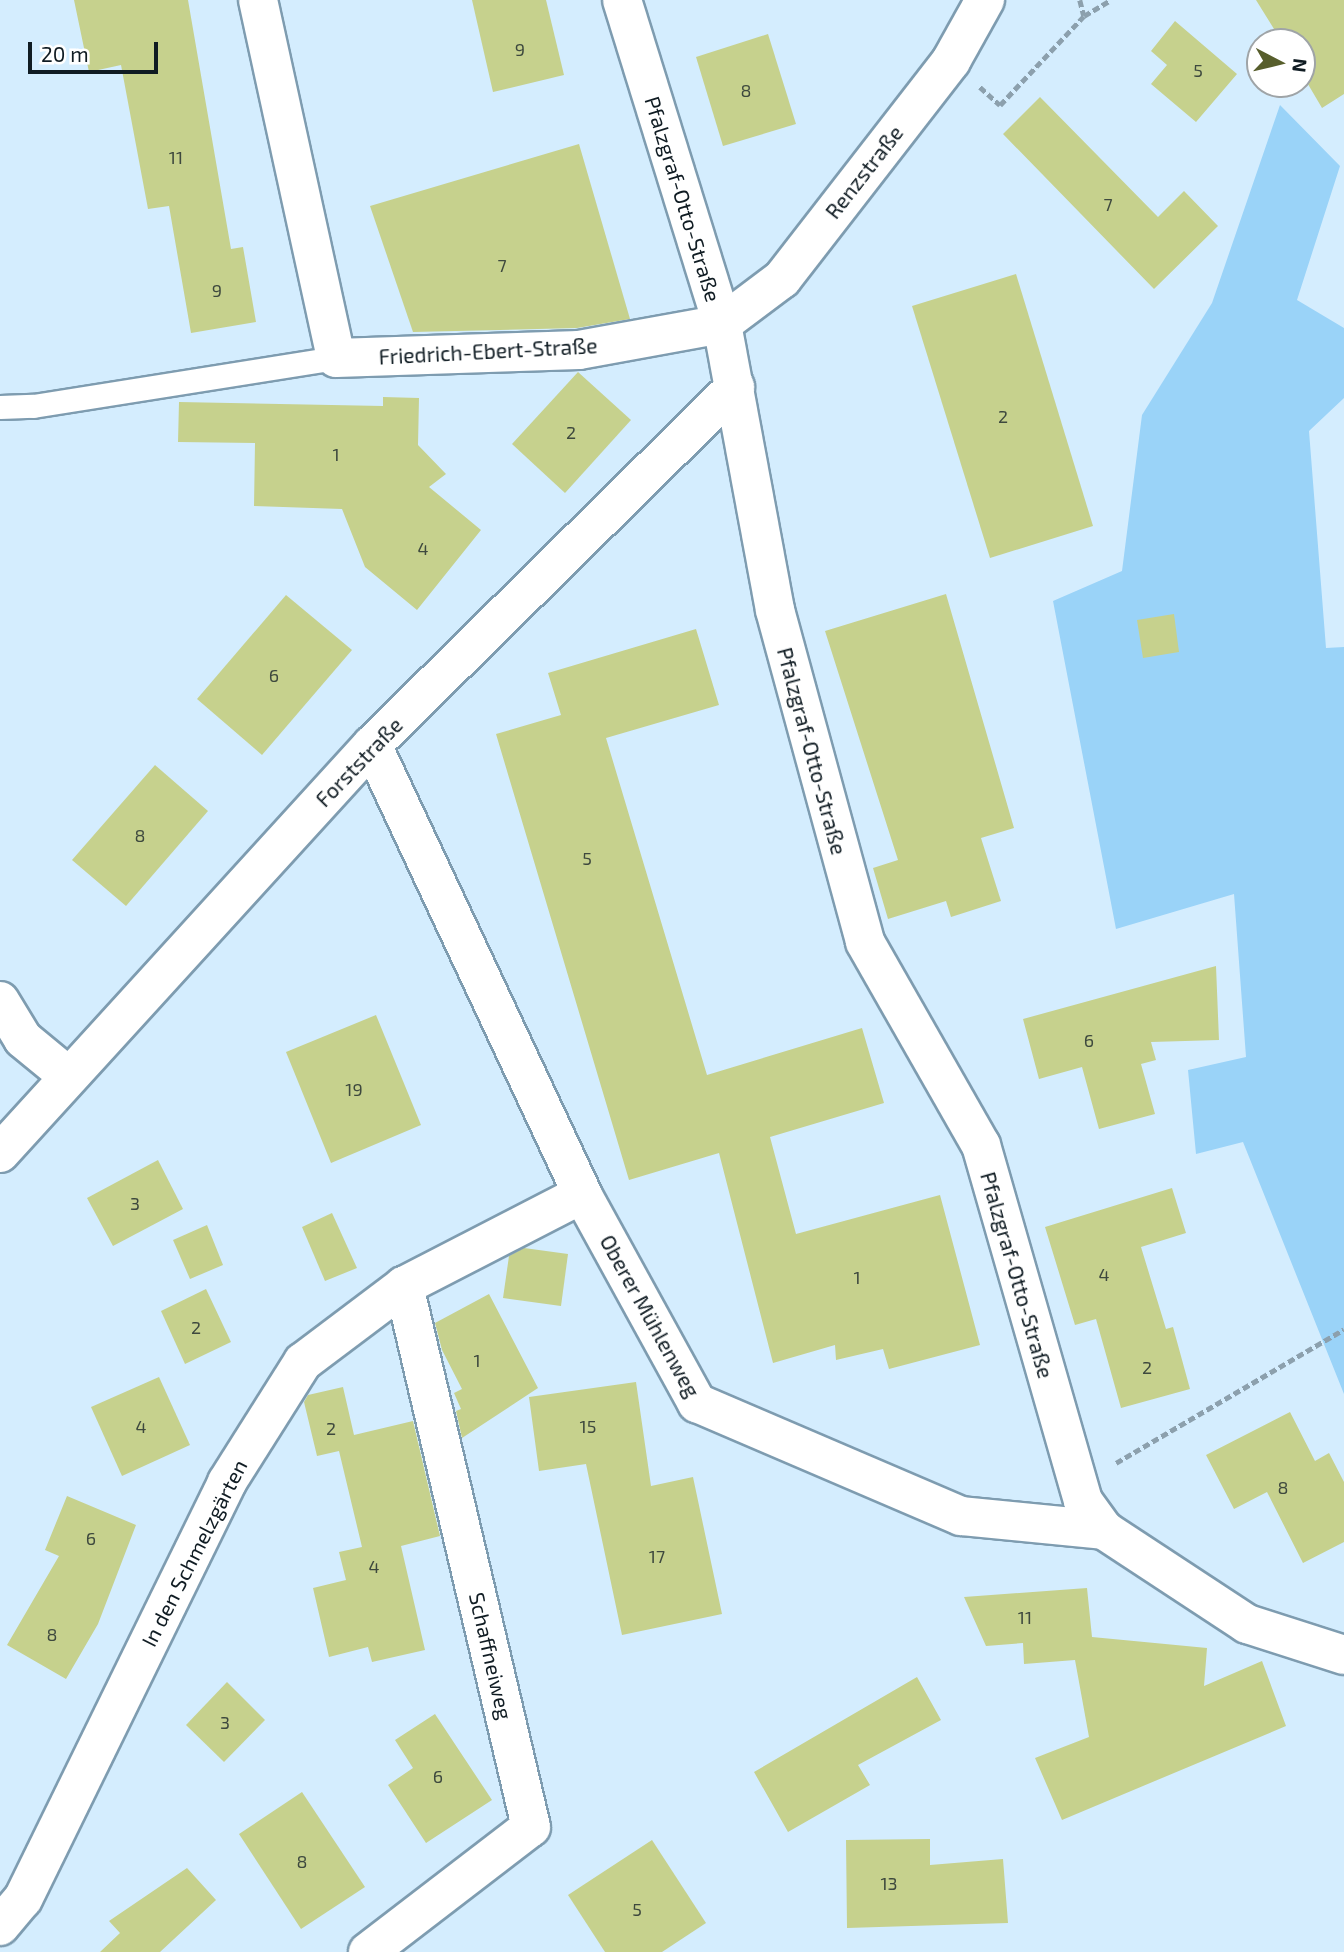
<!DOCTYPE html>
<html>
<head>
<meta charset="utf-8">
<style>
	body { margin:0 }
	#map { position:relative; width:1344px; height:1952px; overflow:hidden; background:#d4edfe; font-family:"Exo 2",sans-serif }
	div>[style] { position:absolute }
	.green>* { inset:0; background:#9ad3f8 }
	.building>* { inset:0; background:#c6d18d }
	.path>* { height:4.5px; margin-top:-2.25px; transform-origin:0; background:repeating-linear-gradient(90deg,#8ca0ad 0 7px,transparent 0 10.5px) }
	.roads { filter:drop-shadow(2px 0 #7e9cb0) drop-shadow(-2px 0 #7e9cb0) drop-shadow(0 2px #7e9cb0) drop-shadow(0 -2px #7e9cb0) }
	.lane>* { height:23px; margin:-11.5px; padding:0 11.5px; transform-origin:11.5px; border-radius:11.5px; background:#fff }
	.street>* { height:38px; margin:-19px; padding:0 19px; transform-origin:19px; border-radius:19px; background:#fff }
	.secondary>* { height:38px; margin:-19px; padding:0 19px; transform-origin:19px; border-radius:19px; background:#fff }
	span { translate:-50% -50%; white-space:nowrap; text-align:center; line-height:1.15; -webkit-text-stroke:5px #fff; paint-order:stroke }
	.number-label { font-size:18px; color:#3e493e }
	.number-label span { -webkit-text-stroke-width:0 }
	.street-label { font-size:21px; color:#101c23 }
	.north { position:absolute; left:1246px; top:28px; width:70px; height:70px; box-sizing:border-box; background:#fff; border:2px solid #9fa4a7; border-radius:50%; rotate:97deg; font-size:19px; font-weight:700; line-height:28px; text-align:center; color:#101c23 }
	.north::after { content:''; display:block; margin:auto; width:24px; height:32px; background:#575e2c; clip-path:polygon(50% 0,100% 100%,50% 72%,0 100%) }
	.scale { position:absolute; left:28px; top:42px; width:130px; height:32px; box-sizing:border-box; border:4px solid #101c23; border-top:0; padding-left:9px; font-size:21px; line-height:24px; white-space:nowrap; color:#101c23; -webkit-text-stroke:5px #fff; paint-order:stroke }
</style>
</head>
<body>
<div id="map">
	<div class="green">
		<div style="clip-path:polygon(1280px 105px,1340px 166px,1297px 300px,1344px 328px,1344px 398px,1309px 431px,1326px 648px,1344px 647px,1344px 1394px,1243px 1142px,1196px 1154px,1188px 1070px,1246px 1057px,1234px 894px,1116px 929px,1053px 601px,1122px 571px,1142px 415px,1212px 303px)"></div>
	</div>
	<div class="building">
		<div style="clip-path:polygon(74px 0,188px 0,231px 249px,243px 247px,256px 322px,191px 333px,169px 206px,148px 209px,121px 65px,89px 72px)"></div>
		<div style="clip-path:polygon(472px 0,546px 0,564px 75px,493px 92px)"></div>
		<div style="clip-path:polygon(1256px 0,1344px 0,1344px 94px,1322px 108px,1302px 74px,1302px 42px,1282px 42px)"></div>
		<div style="clip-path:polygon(1175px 21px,1237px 74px,1196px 122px,1151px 84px,1167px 65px,1151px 51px)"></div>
		<div style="clip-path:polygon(768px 34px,796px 124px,723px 146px,696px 57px)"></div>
		<div style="clip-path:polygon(1040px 97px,1158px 217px,1184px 191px,1218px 226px,1154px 289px,1003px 134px)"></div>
		<div style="clip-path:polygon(579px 144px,630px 319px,577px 328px,413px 332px,370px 206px)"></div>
		<div style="clip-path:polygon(1016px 274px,1093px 526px,990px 558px,912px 306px)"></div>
		<div style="clip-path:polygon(578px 372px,631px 420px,565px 493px,512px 444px)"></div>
		<div style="clip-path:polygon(383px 397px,419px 398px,418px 445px,446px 474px,429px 487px,481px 530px,417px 610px,365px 567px,342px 509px,254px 506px,255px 443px,178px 442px,179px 402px,383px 406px)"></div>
		<div style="clip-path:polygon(946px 594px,1014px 828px,981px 838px,1001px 901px,951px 917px,946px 901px,888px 919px,873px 868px,898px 860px,825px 631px)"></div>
		<div style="clip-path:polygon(286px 595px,352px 650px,262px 755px,197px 699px)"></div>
		<div style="clip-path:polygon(1174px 614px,1179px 652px,1143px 658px,1137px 620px)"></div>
		<div style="clip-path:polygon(696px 629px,719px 705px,606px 738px,707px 1075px,862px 1028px,884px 1103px,770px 1137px,796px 1234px,940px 1195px,980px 1345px,889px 1369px,883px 1349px,836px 1360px,835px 1345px,773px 1363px,719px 1153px,629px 1180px,496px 734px,561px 715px,548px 673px)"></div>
		<div style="clip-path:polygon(155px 765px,208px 811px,126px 906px,72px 860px)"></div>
		<div style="clip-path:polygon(1216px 966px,1219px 1040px,1151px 1042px,1156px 1060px,1141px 1064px,1155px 1114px,1099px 1129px,1082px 1067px,1039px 1079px,1023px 1019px)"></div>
		<div style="clip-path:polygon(376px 1015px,421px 1125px,331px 1163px,286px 1052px)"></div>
		<div style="clip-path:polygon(158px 1160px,183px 1209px,113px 1246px,87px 1198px)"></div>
		<div style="clip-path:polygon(1172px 1188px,1186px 1233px,1141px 1247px,1166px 1329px,1173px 1327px,1190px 1389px,1121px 1408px,1096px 1319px,1075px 1325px,1045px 1227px)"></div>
		<div style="clip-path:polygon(332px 1213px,357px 1268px,325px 1281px,302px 1227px)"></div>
		<div style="clip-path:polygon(207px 1225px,223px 1265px,190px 1279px,173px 1240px)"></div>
		<div style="clip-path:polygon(524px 1248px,568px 1254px,561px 1306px,503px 1298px,509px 1256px)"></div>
		<div style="clip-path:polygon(206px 1289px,231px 1342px,185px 1364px,161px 1311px)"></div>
		<div style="clip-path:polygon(489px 1294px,538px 1388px,462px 1438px,456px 1411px,461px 1409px,454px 1393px,462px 1389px,442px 1350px,435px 1323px)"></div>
		<div style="clip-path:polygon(159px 1377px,190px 1445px,122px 1476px,91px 1407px)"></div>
		<div style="clip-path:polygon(636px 1382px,651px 1486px,693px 1477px,722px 1614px,622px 1635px,586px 1464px,539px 1471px,529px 1397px)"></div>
		<div style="clip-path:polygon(343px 1387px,354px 1435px,413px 1421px,440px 1536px,401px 1546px,425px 1650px,372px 1662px,368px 1647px,329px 1657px,313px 1588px,346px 1580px,339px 1552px,362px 1547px,339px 1451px,317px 1456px,304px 1402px,308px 1395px)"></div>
		<div style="clip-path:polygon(1290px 1412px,1315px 1461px,1329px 1453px,1344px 1482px,1344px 1542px,1303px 1563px,1267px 1492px,1234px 1509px,1206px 1455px)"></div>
		<div style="clip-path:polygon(67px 1496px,136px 1525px,98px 1624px,66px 1679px,7px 1645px,59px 1556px,45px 1550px)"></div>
		<div style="clip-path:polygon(1087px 1588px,1092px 1637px,1207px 1648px,1204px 1686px,1262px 1661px,1286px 1726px,1062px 1820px,1035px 1758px,1089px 1737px,1075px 1660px,1024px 1664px,1023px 1643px,986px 1646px,964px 1597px)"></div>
		<div style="clip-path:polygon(917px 1677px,941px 1720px,858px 1765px,870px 1785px,788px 1832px,754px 1772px)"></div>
		<div style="clip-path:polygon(227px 1682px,265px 1720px,224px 1762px,186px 1725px)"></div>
		<div style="clip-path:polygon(435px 1714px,492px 1800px,426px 1843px,388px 1785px,413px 1768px,395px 1740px)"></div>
		<div style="clip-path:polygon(302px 1792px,365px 1887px,301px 1929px,239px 1834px)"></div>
		<div style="clip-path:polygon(930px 1839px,930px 1865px,1003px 1859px,1008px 1923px,847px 1928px,846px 1840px)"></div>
		<div style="clip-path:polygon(652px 1840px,706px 1923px,662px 1952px,605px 1952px,568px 1895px)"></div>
		<div style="clip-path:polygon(187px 1868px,216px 1900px,160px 1952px,100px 1952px,120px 1933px,109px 1921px)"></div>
	</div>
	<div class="path">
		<div style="left:1080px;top:0;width:16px;rotate:76deg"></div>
		<div style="left:980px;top:87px;width:27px;rotate:42deg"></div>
		<div style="left:1000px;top:105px;width:122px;rotate:-46.7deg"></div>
		<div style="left:1084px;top:16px;width:31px;rotate:-31deg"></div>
		<div style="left:1116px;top:1463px;width:264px;rotate:-30.4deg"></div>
	</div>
	<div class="roads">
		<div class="lane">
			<div style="left:0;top:407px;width:33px;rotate:-2deg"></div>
			<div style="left:33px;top:406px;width:307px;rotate:-9deg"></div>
		</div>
		<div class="street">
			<div style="left:258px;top:0;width:366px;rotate:77.7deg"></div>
			<div style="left:336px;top:358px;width:243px;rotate:-1.9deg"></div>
			<div style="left:579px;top:350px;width:145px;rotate:-10.3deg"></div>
			<div style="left:722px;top:324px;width:75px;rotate:-36.9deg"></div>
			<div style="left:782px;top:279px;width:276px;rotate:-52.2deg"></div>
			<div style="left:951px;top:61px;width:70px;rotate:-60.9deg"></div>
			<div style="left:372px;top:745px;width:496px;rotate:64.9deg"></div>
			<div style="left:582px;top:1194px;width:239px;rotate:61.2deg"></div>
			<div style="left:697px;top:1403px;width:287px;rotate:23.2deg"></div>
			<div style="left:961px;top:1516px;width:144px;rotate:5.6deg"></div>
			<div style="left:0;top:1001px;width:44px;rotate:58.8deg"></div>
			<div style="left:23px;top:1039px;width:58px;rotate:39.4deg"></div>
			<div style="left:0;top:1153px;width:552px;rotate:-47.64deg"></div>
			<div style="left:372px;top:745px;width:510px;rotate:-44.6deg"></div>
			<div style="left:0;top:1926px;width:35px;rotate:-50deg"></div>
			<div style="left:23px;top:1899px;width:464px;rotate:-63.9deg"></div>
			<div style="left:227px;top:1482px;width:142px;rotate:-57.7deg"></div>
			<div style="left:303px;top:1362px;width:126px;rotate:-37deg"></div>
			<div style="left:404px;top:1286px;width:200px;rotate:-27.3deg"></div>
			<div style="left:368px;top:1952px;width:205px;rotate:-37.5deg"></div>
			<div style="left:531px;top:1827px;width:556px;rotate:-103.21deg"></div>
		</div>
		<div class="secondary">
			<div style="left:622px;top:0;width:339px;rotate:72.8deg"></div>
			<div style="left:722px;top:324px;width:291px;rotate:79.5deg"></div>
			<div style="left:775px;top:610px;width:344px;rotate:74.8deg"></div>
			<div style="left:865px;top:942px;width:234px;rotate:60.3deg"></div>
			<div style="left:981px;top:1145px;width:370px;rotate:74deg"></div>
			<div style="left:1083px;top:1501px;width:36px;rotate:54deg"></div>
			<div style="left:1104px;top:1530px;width:171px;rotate:33.3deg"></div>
			<div style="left:1247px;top:1624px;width:102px;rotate:17.7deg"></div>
		</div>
	</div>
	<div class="number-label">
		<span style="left:520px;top:49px">9</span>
		<span style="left:1198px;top:70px">5</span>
		<span style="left:746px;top:90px">8</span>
		<span style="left:176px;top:157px">11</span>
		<span style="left:1108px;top:204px">7</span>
		<span style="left:502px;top:265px">7</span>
		<span style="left:217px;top:290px">9</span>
		<span style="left:1003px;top:416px">2</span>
		<span style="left:571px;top:432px">2</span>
		<span style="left:336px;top:454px">1</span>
		<span style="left:423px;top:548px">4</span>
		<span style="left:274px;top:675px">6</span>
		<span style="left:140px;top:835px">8</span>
		<span style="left:587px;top:858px">5</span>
		<span style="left:1089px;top:1040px">6</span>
		<span style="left:354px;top:1089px">19</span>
		<span style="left:135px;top:1203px">3</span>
		<span style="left:1104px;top:1274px">4</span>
		<span style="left:857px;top:1277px">1</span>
		<span style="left:196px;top:1327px">2</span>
		<span style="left:477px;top:1360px">1</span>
		<span style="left:1147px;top:1367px">2</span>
		<span style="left:141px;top:1426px">4</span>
		<span style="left:588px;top:1426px">15</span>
		<span style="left:331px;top:1428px">2</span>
		<span style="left:1283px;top:1487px">8</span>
		<span style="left:91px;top:1538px">6</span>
		<span style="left:657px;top:1556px">17</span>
		<span style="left:374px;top:1566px">4</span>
		<span style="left:1025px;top:1617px">11</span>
		<span style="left:52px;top:1634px">8</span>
		<span style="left:225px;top:1722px">3</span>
		<span style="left:438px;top:1776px">6</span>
		<span style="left:302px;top:1861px">8</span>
		<span style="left:889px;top:1883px">13</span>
		<span style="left:637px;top:1909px">5</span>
	</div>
	<div class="street-label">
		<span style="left:864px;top:172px;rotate:-52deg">Renzstraße</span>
		<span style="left:683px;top:199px;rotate:73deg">Pfalzgraf-Otto-Straße</span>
		<span style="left:488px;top:351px;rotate:-3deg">Friedrich-Ebert-Straße</span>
		<span style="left:812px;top:751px;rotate:75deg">Pfalzgraf-Otto-Straße</span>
		<span style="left:359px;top:762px;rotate:-46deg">Forststraße</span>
		<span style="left:1017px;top:1275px;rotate:74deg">Pfalzgraf-Otto-Straße</span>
		<span style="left:650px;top:1316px;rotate:61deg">Oberer Mühlenweg</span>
		<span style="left:194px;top:1553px;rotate:-63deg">In den Schmelzgärten</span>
		<span style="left:491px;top:1656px;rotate:77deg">Schaffneiweg</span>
	</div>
	<div class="north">N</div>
	<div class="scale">20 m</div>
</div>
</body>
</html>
